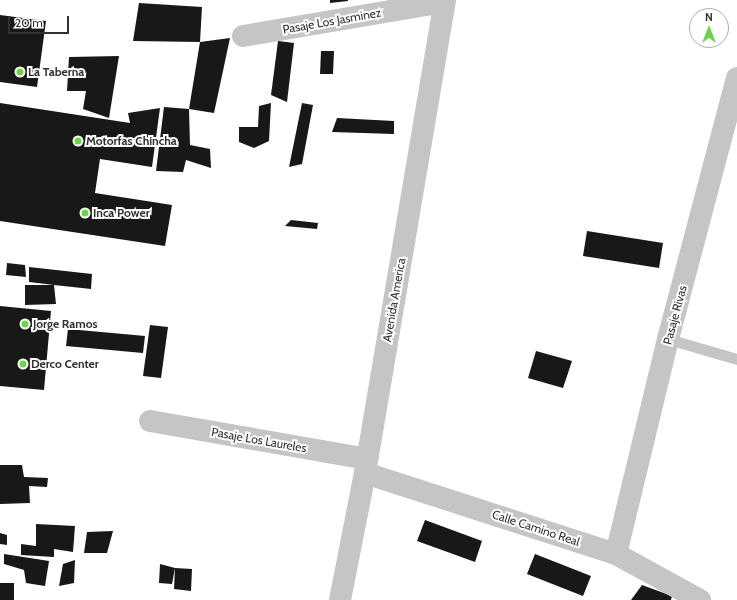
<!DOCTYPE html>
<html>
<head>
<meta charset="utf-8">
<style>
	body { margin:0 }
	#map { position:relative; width:737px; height:600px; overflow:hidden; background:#fff; font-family:Cabin,sans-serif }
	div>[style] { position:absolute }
	.building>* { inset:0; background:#181818 }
	.service>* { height:11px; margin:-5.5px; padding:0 5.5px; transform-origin:5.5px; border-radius:5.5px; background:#c5c5c5 }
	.minor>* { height:22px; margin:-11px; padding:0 11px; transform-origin:11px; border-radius:11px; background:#c5c5c5 }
	.tertiary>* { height:22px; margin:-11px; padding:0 11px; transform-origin:11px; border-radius:11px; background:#c5c5c5 }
	.dots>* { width:11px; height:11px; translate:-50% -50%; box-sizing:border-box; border:2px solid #fff; border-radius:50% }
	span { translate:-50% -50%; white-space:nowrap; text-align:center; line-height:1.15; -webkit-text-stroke:4px #fff; paint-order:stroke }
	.street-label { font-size:12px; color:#313131 }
	.poi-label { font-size:12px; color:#313131; font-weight:700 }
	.left { translate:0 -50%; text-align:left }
	.north { position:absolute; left:689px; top:8px; width:40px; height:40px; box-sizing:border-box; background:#fff; border:1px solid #adadad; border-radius:50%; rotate:0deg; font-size:11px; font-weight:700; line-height:16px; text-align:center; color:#313131 }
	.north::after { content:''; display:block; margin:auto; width:14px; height:18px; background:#6ed24a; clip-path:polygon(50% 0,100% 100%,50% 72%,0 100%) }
	.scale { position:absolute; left:8px; top:16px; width:61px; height:18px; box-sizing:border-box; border:2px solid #313131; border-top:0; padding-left:5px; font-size:12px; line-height:14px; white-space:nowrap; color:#313131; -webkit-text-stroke:3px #fff; paint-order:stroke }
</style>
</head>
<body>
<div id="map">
	<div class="building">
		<div style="clip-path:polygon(330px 0,348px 0,348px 1px,330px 3px)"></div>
		<div style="clip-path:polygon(139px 3px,202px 7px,200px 42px,133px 41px)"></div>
		<div style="clip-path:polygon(0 15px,46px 21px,37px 87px,0 82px)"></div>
		<div style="clip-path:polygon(230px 38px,214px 113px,189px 109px,200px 42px)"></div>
		<div style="clip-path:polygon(278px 41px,294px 43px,287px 102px,271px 95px)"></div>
		<div style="clip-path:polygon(321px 51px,334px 51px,333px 74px,320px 74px)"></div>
		<div style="clip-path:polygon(119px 56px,109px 118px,83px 109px,86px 91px,67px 91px,69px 57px)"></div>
		<div style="clip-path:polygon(0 103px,130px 123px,128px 113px,160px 108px,152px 167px,100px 159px,95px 193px,172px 205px,165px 246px,0 221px)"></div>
		<div style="clip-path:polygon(271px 103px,269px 141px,254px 148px,239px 142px,239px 127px,258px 127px,259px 106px)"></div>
		<div style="clip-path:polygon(302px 103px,313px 105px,302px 164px,289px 167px)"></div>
		<div style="clip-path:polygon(164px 107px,189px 109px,190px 145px,210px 149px,211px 168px,186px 160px,183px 172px,156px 171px)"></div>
		<div style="clip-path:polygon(337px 118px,394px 121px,394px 134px,332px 132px)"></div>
		<div style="clip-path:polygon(291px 220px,318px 223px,317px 229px,285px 226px)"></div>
		<div style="clip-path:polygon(587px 231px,663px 243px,659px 268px,583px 256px)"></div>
		<div style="clip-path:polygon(7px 263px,25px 265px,26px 277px,6px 275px)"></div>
		<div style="clip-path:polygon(29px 267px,92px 274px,91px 289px,54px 285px,56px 304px,25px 305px,25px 285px,54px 285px,29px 282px)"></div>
		<div style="clip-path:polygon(0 306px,51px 311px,44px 390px,0 386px)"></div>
		<div style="clip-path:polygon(150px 325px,168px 327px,161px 378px,143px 376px)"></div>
		<div style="clip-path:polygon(68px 329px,145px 336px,143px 353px,66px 346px)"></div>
		<div style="clip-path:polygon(536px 351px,572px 361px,563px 388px,528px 378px)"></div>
		<div style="clip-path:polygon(0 465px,22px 465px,24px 477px,48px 478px,47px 487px,29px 486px,30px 503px,0 504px)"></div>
		<div style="clip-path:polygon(425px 520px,482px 541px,475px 562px,417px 541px)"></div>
		<div style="clip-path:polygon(36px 524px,75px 526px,73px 552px,54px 549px,54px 557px,21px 555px,21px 544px,36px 546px)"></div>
		<div style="clip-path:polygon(113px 531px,107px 553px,84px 553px,87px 532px)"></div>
		<div style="clip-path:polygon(0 533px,7px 535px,7px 545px,0 544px)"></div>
		<div style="clip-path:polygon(4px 554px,49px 561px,45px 586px,26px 583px,24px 570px,4px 564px)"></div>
		<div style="clip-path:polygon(535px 554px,591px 576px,583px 596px,527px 574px)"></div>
		<div style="clip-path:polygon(75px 560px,74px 583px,59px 586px,63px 564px)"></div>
		<div style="clip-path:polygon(160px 564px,175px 568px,192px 569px,191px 591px,174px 589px,175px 568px,172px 584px,159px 583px)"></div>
		<div style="clip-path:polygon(0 583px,14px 583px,14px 600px,0 600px)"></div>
		<div style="clip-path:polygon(642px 585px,672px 596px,671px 600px,631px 600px)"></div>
	</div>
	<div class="service">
		<div style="left:668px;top:339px;width:72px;rotate:16.2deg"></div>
	</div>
	<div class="minor">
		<div style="left:243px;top:36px;width:204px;rotate:-9.6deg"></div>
		<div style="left:150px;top:421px;width:220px;rotate:9.9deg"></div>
		<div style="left:365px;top:473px;width:264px;rotate:17.9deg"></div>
		<div style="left:616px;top:554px;width:96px;rotate:28.7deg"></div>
		<div style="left:616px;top:554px;width:221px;rotate:-76.4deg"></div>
		<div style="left:668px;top:339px;width:270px;rotate:-75.2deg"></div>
	</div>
	<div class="tertiary">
		<div style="left:340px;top:600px;width:129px;rotate:-78.9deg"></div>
		<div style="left:365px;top:473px;width:480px;rotate:-80.4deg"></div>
	</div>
	<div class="dots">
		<div style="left:20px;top:72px;background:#6ed24a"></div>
		<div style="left:78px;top:141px;background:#6ed24a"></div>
		<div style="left:85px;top:213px;background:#6ed24a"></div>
		<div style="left:25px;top:324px;background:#6ed24a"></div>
		<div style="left:23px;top:364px;background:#6ed24a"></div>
	</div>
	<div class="street-label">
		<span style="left:332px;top:21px;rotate:-10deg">Pasaje Los Jasminez</span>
		<span style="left:394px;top:300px;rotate:-80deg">Avenida America</span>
		<span style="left:675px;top:315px;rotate:-75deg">Pasaje Rivas</span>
		<span style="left:259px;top:440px;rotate:10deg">Pasaje Los Laureles</span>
		<span style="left:536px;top:528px;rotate:18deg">Calle Camino Real</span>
	</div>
	<div class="poi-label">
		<span class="left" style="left:28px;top:72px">La Taberna</span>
		<span class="left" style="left:86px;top:141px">Motorfas Chincha</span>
		<span class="left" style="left:93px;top:213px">Inca Power</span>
		<span class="left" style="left:33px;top:324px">Jorge Ramos</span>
		<span class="left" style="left:31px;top:364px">Derco Center</span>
	</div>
	<div class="north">N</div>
	<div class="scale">20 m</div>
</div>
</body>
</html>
